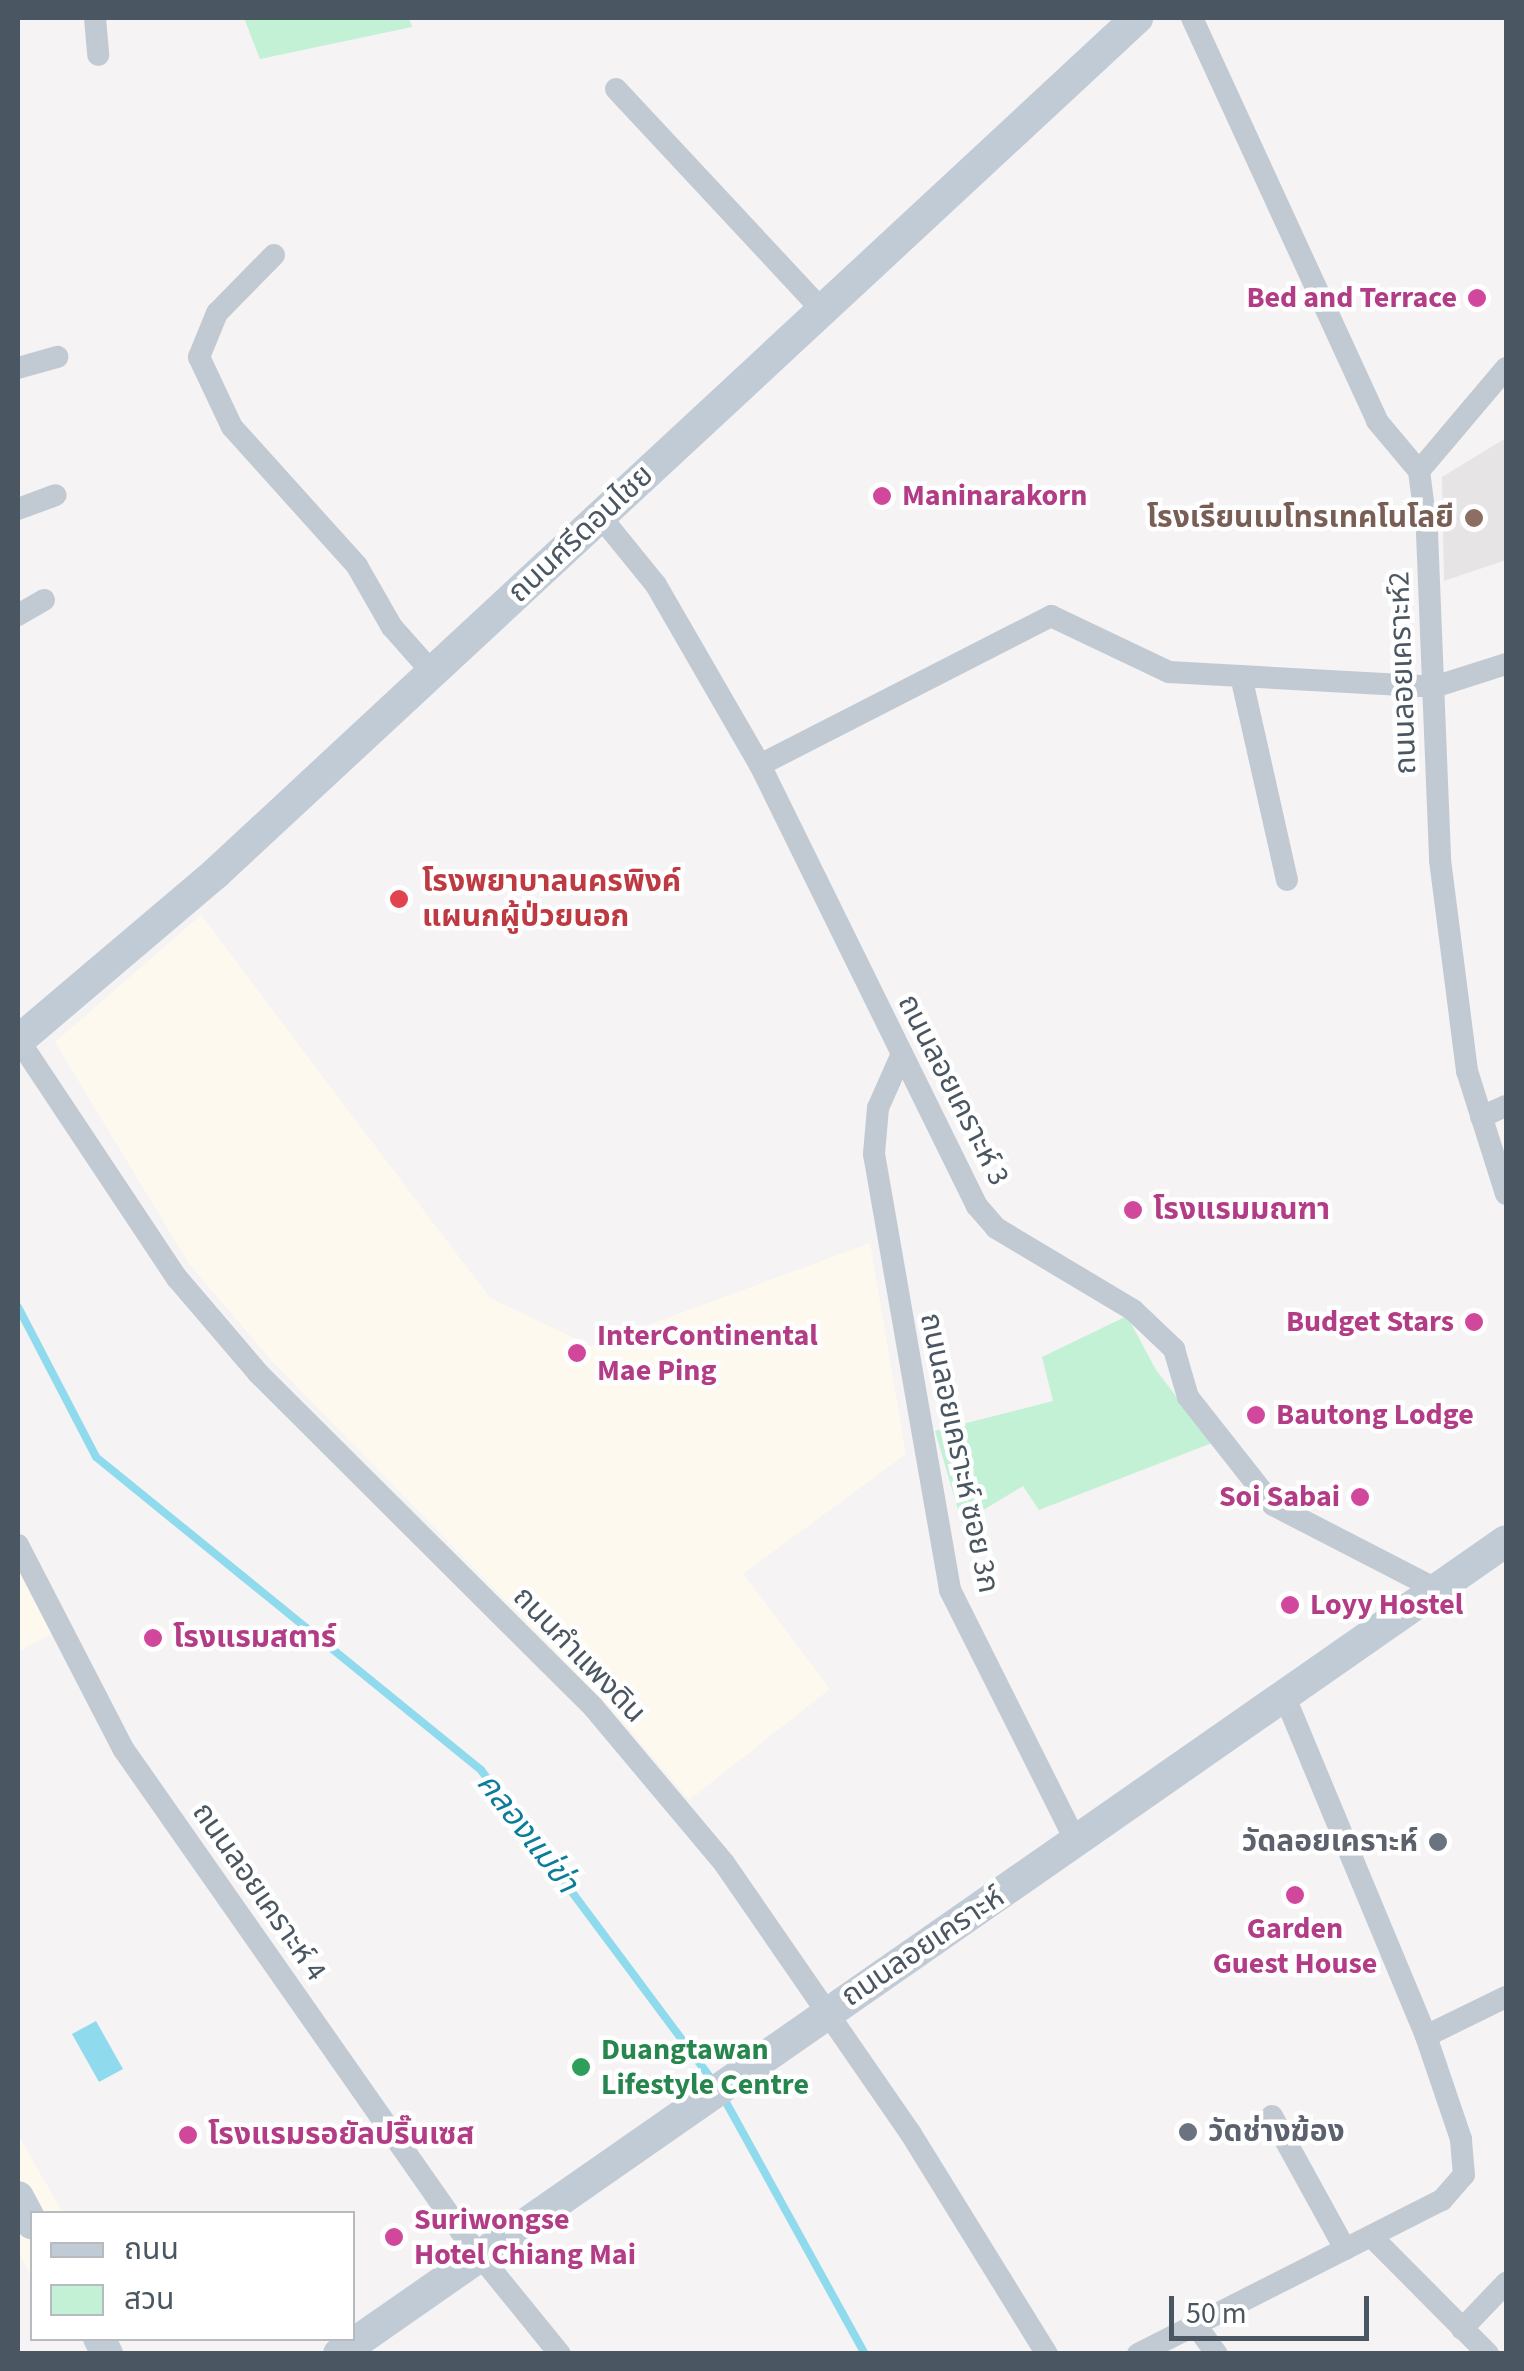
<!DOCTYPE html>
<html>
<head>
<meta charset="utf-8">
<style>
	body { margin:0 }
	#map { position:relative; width:1524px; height:2371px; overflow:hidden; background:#f5f3f3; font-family:"Source Sans 3","Noto Sans Thai",sans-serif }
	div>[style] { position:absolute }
	.commercial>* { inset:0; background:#fdf9ef }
	.education>* { inset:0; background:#e6e4e5 }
	.green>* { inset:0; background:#c3f1d5 }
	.water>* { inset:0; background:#90daee }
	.stream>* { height:8px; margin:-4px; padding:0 4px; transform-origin:4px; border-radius:4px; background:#90daee }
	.street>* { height:22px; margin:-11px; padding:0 11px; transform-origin:11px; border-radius:11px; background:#c1cad2 }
	.secondary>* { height:32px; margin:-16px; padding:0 16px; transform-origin:16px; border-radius:16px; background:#c1cbd6 }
	.dots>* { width:28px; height:28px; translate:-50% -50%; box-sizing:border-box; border:5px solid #fff; border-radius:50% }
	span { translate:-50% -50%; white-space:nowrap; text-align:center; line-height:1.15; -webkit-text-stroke:9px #fff; paint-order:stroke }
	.hotel-label { font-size:30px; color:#b23c85; font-weight:700 }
	.right { translate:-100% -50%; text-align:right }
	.left { translate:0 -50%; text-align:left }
	.education-label { font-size:30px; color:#785e54; font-weight:700 }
	.street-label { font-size:30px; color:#4a5661 }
	.health-label { font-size:30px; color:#be3a42; font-weight:700 }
	.worship-label { font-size:30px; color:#5b616d; font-weight:700 }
	.leisure-label { font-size:30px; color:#27864d; font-weight:700 }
	.water-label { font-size:32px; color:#0c7c9b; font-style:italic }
	.frame { position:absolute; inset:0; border:20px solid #4a5661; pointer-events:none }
	.legend { position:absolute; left:30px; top:2211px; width:325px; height:130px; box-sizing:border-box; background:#fff; border:2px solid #b7bbc0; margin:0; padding:12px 18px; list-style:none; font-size:30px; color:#4a5661 }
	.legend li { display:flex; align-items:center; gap:20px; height:50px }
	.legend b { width:50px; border:2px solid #b7bbc0 }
	.scale { position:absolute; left:1169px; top:2296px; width:200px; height:45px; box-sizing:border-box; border:5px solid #4a5661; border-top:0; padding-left:12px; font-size:30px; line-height:35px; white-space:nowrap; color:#4a5661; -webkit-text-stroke:8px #fff; paint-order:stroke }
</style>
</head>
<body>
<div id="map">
	<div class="commercial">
		<div style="clip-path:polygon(201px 915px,490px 1298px,591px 1346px,870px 1243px,906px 1454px,743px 1574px,830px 1689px,689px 1800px,615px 1713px,271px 1360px,189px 1264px,55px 1042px)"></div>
		<div style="clip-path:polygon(18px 1564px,53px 1633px,18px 1652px)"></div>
		<div style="clip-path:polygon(18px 2135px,63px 2213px,32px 2214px,32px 2278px,18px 2251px)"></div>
	</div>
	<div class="education">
		<div style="clip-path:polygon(1506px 438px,1506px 560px,1444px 581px,1442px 477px)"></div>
	</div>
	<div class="green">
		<div style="clip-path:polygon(244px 18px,409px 18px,412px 27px,260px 59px)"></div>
		<div style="clip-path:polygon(1127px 1316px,1156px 1370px,1212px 1443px,1039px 1510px,1023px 1486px,962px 1523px,935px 1431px,1053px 1401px,1042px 1357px)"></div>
	</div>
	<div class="water">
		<div style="clip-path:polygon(96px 2021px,123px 2069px,99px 2082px,72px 2034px)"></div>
	</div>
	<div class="stream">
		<div style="left:18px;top:1307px;width:169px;rotate:62.5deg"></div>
		<div style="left:96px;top:1457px;width:496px;rotate:39.1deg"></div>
		<div style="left:481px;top:1770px;width:390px;rotate:53.3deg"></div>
		<div style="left:722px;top:2095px;width:296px;rotate:61.1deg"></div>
	</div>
	<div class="street">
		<div style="left:95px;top:18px;width:37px;rotate:85deg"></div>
		<div style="left:1192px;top:18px;width:443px;rotate:65.3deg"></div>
		<div style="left:1377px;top:421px;width:65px;rotate:50deg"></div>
		<div style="left:1419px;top:471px;width:63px;rotate:82.6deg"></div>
		<div style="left:1427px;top:533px;width:327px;rotate:87.7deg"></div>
		<div style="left:1440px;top:860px;width:213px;rotate:82.7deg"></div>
		<div style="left:1467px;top:1071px;width:129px;rotate:72.4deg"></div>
		<div style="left:616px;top:89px;width:301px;rotate:47deg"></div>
		<div style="left:274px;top:255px;width:81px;rotate:134.5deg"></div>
		<div style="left:217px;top:313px;width:48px;rotate:112.2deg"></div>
		<div style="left:199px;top:357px;width:77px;rotate:64.8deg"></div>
		<div style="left:232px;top:427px;width:187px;rotate:48deg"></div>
		<div style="left:357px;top:566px;width:70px;rotate:60.2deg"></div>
		<div style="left:392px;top:627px;width:60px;rotate:48.4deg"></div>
		<div style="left:18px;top:368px;width:41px;rotate:-15.8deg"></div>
		<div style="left:1419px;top:471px;width:135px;rotate:-49.8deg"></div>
		<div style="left:18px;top:509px;width:40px;rotate:-20.2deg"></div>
		<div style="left:600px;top:516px;width:89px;rotate:50.9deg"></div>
		<div style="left:656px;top:585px;width:208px;rotate:60deg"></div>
		<div style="left:760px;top:765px;width:491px;rotate:63.8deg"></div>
		<div style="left:977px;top:1206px;width:29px;rotate:49deg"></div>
		<div style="left:996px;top:1228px;width:160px;rotate:30.9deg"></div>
		<div style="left:1133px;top:1310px;width:57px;rotate:43.6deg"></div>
		<div style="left:1174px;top:1349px;width:50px;rotate:73.7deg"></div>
		<div style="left:1188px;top:1397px;width:137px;rotate:51.8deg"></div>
		<div style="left:1273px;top:1505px;width:186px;rotate:27.3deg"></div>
		<div style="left:18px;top:615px;width:30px;rotate:-30deg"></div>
		<div style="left:1241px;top:676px;width:209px;rotate:77.3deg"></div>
		<div style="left:760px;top:765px;width:327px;rotate:-27.1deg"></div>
		<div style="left:1051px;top:616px;width:131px;rotate:25.4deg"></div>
		<div style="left:1169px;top:672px;width:265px;rotate:3.2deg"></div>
		<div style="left:1434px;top:687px;width:76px;rotate:-17.7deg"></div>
		<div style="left:18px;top:1039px;width:287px;rotate:56.4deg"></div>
		<div style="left:177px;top:1278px;width:125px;rotate:49.5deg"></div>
		<div style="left:258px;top:1373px;width:474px;rotate:44.9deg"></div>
		<div style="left:594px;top:1708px;width:202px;rotate:50deg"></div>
		<div style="left:724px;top:1863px;width:329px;rotate:55.4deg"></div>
		<div style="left:911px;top:2134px;width:259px;rotate:58.3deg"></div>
		<div style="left:901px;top:1056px;width:57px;rotate:113.9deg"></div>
		<div style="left:878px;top:1108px;width:46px;rotate:95deg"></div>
		<div style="left:874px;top:1154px;width:443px;rotate:80.1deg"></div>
		<div style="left:950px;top:1590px;width:282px;rotate:63.4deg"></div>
		<div style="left:1481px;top:1117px;width:27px;rotate:-24deg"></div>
		<div style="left:18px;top:1545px;width:231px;rotate:62.7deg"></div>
		<div style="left:124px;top:1750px;width:593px;rotate:55.02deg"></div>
		<div style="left:464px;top:2236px;width:152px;rotate:50.9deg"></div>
		<div style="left:1426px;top:2036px;width:89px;rotate:-26deg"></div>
		<div style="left:1272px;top:2116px;width:152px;rotate:61.2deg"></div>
		<div style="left:1371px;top:2236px;width:166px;rotate:45.2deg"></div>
		<div style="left:1195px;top:2324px;width:37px;rotate:54deg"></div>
		<div style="left:1462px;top:2329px;width:64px;rotate:-46.3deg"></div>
		<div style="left:1138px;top:2354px;width:341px;rotate:-26.9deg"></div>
		<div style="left:1442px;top:2200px;width:33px;rotate:-49deg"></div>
		<div style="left:1464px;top:2175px;width:36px;rotate:-95deg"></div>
		<div style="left:1461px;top:2139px;width:109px;rotate:-108.8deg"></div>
		<div style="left:1426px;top:2036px;width:365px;rotate:-112.6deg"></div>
	</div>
	<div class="secondary">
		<div style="left:18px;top:1041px;width:260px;rotate:-40.3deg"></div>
		<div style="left:216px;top:873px;width:1257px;rotate:-42.87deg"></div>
		<div style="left:18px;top:2197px;width:30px;rotate:62deg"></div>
		<div style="left:99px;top:2338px;width:18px;rotate:63deg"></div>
		<div style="left:339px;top:2354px;width:1422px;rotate:-34.86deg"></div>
	</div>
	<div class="dots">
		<div style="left:1477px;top:298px;background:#d1479c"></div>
		<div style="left:882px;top:496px;background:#d1479c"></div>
		<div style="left:1474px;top:518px;background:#8d6e63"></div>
		<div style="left:399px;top:899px;background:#e0444e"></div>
		<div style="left:1133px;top:1210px;background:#d1479c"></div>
		<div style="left:1474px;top:1322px;background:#d1479c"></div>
		<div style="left:577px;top:1353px;background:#d1479c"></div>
		<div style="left:1256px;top:1415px;background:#d1479c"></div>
		<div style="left:1360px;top:1497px;background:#d1479c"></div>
		<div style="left:1290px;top:1605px;background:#d1479c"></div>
		<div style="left:153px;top:1638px;background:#d1479c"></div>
		<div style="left:1438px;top:1842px;background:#6b7280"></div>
		<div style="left:1295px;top:1895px;background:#d1479c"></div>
		<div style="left:581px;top:2067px;background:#2e9e5b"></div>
		<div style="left:1188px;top:2132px;background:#6b7280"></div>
		<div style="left:188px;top:2135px;background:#d1479c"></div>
		<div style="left:394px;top:2237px;background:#d1479c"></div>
	</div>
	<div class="hotel-label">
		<span class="right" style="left:1457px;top:298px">Bed and Terrace</span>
		<span class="left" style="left:902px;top:496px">Maninarakorn</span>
		<span class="left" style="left:1153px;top:1210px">โรงแรมมณฑา</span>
		<span class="right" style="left:1454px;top:1322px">Budget Stars</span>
		<span class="left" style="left:597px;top:1353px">InterContinental<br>Mae Ping</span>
		<span class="left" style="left:1276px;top:1415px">Bautong Lodge</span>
		<span class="right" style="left:1340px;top:1497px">Soi Sabai</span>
		<span class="left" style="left:1310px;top:1605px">Loyy Hostel</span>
		<span class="left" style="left:173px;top:1638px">โรงแรมสตาร์</span>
		<span style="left:1295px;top:1946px">Garden<br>Guest House</span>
		<span class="left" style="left:208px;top:2135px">โรงแรมรอยัลปริ๊นเซส</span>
		<span class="left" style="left:414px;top:2237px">Suriwongse<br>Hotel Chiang Mai</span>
	</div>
	<div class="education-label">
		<span class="right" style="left:1454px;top:518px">โรงเรียนเมโทรเทคโนโลยี</span>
	</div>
	<div class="street-label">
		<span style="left:581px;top:534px;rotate:-43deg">ถนนศรีดอนไชย</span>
		<span style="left:1403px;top:673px;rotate:-92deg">ถนนลอยเคราะห์2</span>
		<span style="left:953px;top:1090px;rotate:63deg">ถนนลอยเคราะห์ 3</span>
		<span style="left:959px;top:1453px;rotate:78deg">ถนนลอยเคราะห์ ซอย 3ก</span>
		<span style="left:579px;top:1655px;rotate:46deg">ถนนกำแพงดิน</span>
		<span style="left:259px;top:1892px;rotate:55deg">ถนนลอยเคราะห์ 4</span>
		<span style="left:923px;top:1947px;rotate:-34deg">ถนนลอยเคราะห์</span>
	</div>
	<div class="health-label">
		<span class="left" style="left:422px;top:899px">โรงพยาบาลนครพิงค์<br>แผนกผู้ป่วยนอก</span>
	</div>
	<div class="worship-label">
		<span class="right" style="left:1418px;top:1842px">วัดลอยเคราะห์</span>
		<span class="left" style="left:1208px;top:2132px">วัดช่างฆ้อง</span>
	</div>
	<div class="leisure-label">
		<span class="left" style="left:601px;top:2067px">Duangtawan<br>Lifestyle Centre</span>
	</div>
	<div class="water-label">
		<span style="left:527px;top:1833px;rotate:52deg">คลองแม่ข่า</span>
	</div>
	<div class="frame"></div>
	<ul class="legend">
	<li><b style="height:12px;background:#c1cbd6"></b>ถนน</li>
	<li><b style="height:28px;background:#c3f1d5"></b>สวน</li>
	</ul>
	<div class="scale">50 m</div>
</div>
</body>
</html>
